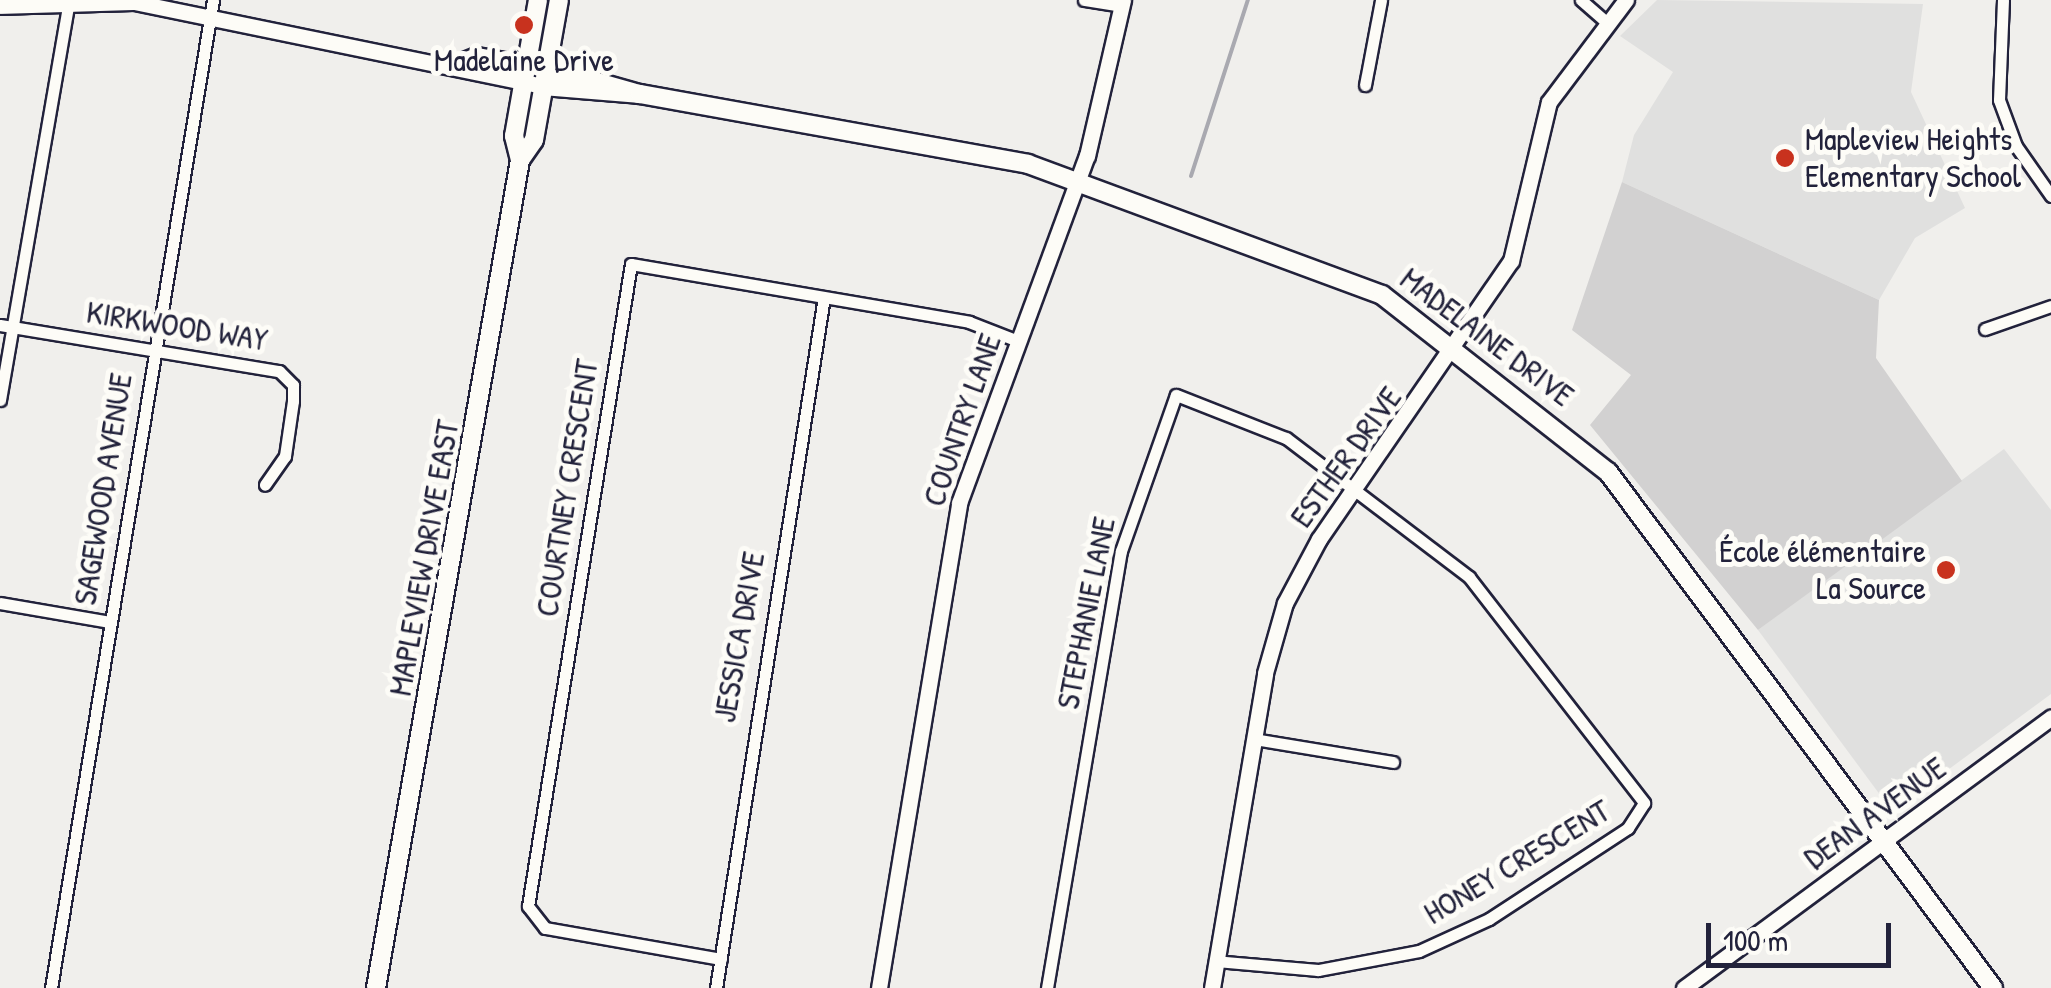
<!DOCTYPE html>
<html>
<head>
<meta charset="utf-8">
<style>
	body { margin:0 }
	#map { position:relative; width:2051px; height:988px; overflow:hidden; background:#f0efec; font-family:"Patrick Hand",sans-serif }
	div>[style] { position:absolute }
	.built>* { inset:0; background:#e0e0df }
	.green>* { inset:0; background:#d2d1d1 }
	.stream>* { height:4px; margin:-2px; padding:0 2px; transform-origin:2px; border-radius:2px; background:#a9a9b0 }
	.roads { filter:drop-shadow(2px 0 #22223b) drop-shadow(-2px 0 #22223b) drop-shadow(0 2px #22223b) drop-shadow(0 -2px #22223b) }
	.minor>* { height:11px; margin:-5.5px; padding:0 5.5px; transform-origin:5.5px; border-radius:5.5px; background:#fdfcf7 }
	.tertiary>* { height:15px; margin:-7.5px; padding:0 7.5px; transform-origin:7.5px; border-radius:7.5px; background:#fdfcf7 }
	.primary>* { height:18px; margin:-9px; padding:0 9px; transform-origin:9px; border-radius:9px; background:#fdfcf7 }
	.dots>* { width:28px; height:28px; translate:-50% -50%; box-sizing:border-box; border:5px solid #fdfcf7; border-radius:50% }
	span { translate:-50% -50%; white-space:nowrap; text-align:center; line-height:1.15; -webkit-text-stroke:10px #fdfcf7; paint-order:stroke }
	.poi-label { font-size:32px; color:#22223b }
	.left { translate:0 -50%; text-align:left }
	.right { translate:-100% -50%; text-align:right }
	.street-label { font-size:32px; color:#22223b }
	.scale { position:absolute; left:1706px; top:923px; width:185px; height:45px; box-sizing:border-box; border:5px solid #22223b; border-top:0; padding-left:12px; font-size:30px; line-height:35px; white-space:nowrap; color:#22223b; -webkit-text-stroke:8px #fdfcf7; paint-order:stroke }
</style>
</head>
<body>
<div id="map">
	<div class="built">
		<div style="clip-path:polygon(1657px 0,1923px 4px,1911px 92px,1965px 208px,1915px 238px,1879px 300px,1622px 182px,1634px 135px,1673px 72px,1620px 36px)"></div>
		<div style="clip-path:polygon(2004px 449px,2051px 510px,2051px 694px,1892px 811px,1758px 630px)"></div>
	</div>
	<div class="green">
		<div style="clip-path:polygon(1622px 182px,1879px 300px,1876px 358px,1962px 481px,1758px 630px,1590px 425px,1631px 375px,1572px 330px)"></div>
	</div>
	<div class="stream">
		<div style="left:1191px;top:176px;width:185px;rotate:-72.1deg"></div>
	</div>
	<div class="roads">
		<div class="minor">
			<div style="left:1084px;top:0;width:38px;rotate:9deg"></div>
			<div style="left:1581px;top:0;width:30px;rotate:41deg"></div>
			<div style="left:2003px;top:0;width:100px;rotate:92.3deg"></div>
			<div style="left:1999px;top:100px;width:49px;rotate:69.7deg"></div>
			<div style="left:2016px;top:146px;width:61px;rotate:55deg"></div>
			<div style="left:1365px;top:85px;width:86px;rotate:-79.3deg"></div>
			<div style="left:0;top:325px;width:283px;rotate:9.4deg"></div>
			<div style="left:279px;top:371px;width:20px;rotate:45deg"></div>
			<div style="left:293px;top:385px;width:16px;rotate:90deg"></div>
			<div style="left:293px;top:401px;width:56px;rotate:98.3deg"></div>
			<div style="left:285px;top:456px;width:35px;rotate:125deg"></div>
			<div style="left:1985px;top:329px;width:70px;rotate:-19.2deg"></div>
			<div style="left:0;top:400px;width:406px;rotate:-80.2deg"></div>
			<div style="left:0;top:603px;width:112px;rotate:9.8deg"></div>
			<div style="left:1254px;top:739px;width:141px;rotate:9.4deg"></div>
			<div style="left:721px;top:959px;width:179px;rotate:-170deg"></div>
			<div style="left:545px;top:928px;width:28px;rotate:-128deg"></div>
			<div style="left:528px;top:906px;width:650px;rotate:-80.89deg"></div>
			<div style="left:631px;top:264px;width:343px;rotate:9.7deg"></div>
			<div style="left:969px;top:322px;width:53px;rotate:21.2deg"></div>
			<div style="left:51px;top:988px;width:1001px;rotate:-80.69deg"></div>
			<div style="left:716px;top:988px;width:699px;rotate:-81.12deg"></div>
			<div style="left:1047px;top:988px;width:443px;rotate:-80.4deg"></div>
			<div style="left:1121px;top:551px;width:165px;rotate:-70.6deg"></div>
			<div style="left:1176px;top:395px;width:118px;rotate:21.4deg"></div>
			<div style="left:1286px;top:438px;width:230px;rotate:37.2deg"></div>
			<div style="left:1469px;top:577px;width:286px;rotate:52.2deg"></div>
			<div style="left:1644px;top:803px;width:30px;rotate:123deg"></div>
			<div style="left:1628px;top:828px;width:166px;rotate:146.8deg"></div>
			<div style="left:1489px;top:919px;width:77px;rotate:155.4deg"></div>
			<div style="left:1419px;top:951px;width:103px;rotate:169.3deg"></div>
			<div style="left:1318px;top:970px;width:102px;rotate:-175deg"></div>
		</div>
		<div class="tertiary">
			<div style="left:0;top:6px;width:134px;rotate:-1.7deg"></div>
			<div style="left:134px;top:2px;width:418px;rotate:11.6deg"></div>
			<div style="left:459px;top:62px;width:18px;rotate:-22deg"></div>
			<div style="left:476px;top:55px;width:72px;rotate:10.4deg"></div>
			<div style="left:879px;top:988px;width:492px;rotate:-80.6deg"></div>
			<div style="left:959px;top:503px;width:370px;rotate:-69.8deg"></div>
			<div style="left:1087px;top:156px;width:160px;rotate:-77deg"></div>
			<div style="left:1212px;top:988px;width:319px;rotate:-80.4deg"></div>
			<div style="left:1265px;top:673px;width:73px;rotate:-74.1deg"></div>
			<div style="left:1285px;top:603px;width:72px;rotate:-62deg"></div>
			<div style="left:1319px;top:539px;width:338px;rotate:-55.4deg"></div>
			<div style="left:1511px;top:261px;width:163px;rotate:-76.6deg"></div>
			<div style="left:1549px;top:102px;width:128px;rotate:-53deg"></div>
			<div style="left:1684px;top:988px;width:456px;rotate:-36.4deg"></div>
		</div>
		<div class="primary">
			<div style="left:547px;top:68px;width:96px;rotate:15.8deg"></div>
			<div style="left:543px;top:86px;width:97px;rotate:4.7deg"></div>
			<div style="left:640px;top:94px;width:394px;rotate:10.2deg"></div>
			<div style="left:1028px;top:164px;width:377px;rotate:20.3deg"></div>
			<div style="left:1382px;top:295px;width:287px;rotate:38.1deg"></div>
			<div style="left:1608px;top:472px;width:644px;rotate:53.27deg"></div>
			<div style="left:520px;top:160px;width:25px;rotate:-104deg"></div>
			<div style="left:514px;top:136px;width:138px;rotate:-80deg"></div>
			<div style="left:376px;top:988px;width:840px;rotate:-80.13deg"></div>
			<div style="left:520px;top:160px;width:24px;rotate:-55deg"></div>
			<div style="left:534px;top:140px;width:142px;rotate:-79.9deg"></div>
		</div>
	</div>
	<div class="dots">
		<div style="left:524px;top:25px;background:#c8321e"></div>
		<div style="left:1785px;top:158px;background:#c8321e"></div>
		<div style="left:1946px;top:570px;background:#c8321e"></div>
	</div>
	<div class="poi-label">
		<span style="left:524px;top:60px">Madelaine Drive</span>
		<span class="left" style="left:1805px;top:158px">Mapleview Heights<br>Elementary School</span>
		<span class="right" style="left:1926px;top:570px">École élémentaire<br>La Source</span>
	</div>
	<div class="street-label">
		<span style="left:177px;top:326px;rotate:9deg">KIRKWOOD WAY</span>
		<span style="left:1487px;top:337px;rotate:37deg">MADELAINE DRIVE</span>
		<span style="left:962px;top:420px;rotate:-71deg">COUNTRY LANE</span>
		<span style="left:1346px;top:457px;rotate:-54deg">ESTHER DRIVE</span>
		<span style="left:567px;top:488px;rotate:-81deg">COURTNEY CRESCENT</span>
		<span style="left:103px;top:489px;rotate:-81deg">SAGEWOOD AVENUE</span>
		<span style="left:424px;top:558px;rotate:-80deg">MAPLEVIEW DRIVE EAST</span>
		<span style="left:1086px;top:613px;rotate:-79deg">STEPHANIE LANE</span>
		<span style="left:739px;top:637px;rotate:-80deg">JESSICA DRIVE</span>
		<span style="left:1875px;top:813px;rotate:-36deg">DEAN AVENUE</span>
		<span style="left:1517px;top:862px;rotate:-31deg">HONEY CRESCENT</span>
	</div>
	<div class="scale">100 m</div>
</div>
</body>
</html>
